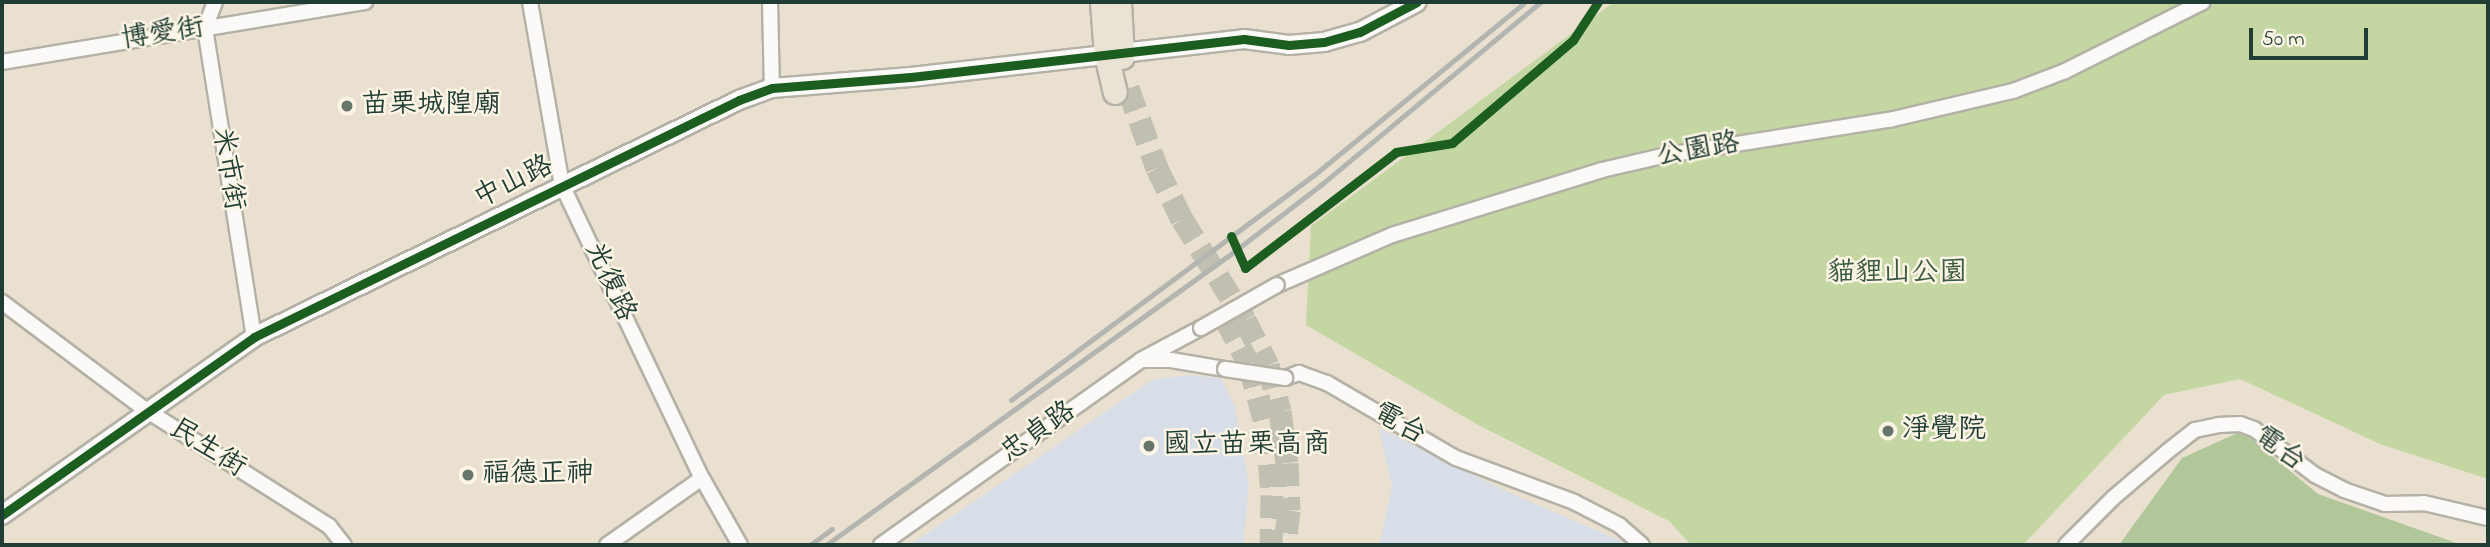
<!DOCTYPE html>
<html>
<head>
<meta charset="utf-8">
<style>
	body { margin:0 }
	#map { position:relative; width:2490px; height:547px; overflow:hidden; background:#eae0d0; font-family:"Indie Flower","LXGW WenKai TC",sans-serif }
	div>[style] { position:absolute }
	.built>* { inset:0; background:#d8dee7 }
	.green>* { inset:0; background:#c4d7a2 }
	.forest>* { inset:0; background:#b1c799 }
	.primary-tunnel>* { height:23px; margin-top:-11.5px; transform-origin:0; background:repeating-linear-gradient(90deg,#c1bfb1 0 23px,transparent 0 34px) }
	.roads { filter:drop-shadow(2px 0 #b4b1a6) drop-shadow(-2px 0 #b4b1a6) drop-shadow(0 2px #b4b1a6) drop-shadow(0 -2px #b4b1a6) }
	.minor>* { height:14px; margin:-7px; padding:0 7px; transform-origin:7px; border-radius:7px; background:#fcfaf8 }
	.tertiary>* { height:18px; margin:-9px; padding:0 9px; transform-origin:9px; border-radius:9px; background:#fcfaf8 }
	.primary>* { height:23px; margin:-11.5px; padding:0 11.5px; transform-origin:11.5px; border-radius:11.5px; background:#ebe2d6 }
	.rail>* { height:4.5px; margin:-2.25px; padding:0 2.25px; transform-origin:2.25px; border-radius:2.25px; background:#b3b5b1 }
	.bridges { filter:drop-shadow(2px 0 #b4b1a6) drop-shadow(-2px 0 #b4b1a6) drop-shadow(0 2px #b4b1a6) drop-shadow(0 -2px #b4b1a6) }
	.minor-bridge>* { height:14px; margin:-7px; padding:0 7px; transform-origin:7px; border-radius:7px; background:#fcfaf8 }
	.cycleway>* { height:9px; margin:-4.5px; padding:0 4.5px; transform-origin:4.5px; border-radius:4.5px; background:#1b5e20 }
	.dots>* { width:19px; height:19px; translate:-50% -50%; box-sizing:border-box; border:4px solid #fcf5e5; border-radius:50% }
	span { translate:-50% -50%; white-space:nowrap; text-align:center; line-height:1.15; -webkit-text-stroke:5px #fcf5e5; paint-order:stroke }
	.street-label { font-size:28px; color:#1f3d34 }
	.poi-label { font-size:28px; color:#1f3d34 }
	.left { translate:0 -50%; text-align:left }
	.park-label { font-size:28px; color:#3a5a42 }
	.frame { position:absolute; inset:0; border:4px solid #1f3d34; pointer-events:none }
	.scale { position:absolute; left:2249px; top:28px; width:119px; height:32px; box-sizing:border-box; border:4px solid #1f3d34; border-top:0; padding-left:9px; font-size:21px; line-height:24px; white-space:nowrap; color:#1f3d34; -webkit-text-stroke:5px #fcf5e5; paint-order:stroke }
</style>
</head>
<body>
<div id="map">
	<div class="built">
		<div style="clip-path:polygon(1187px 375px,1221px 378px,1235px 407px,1249px 485px,1243px 545px,910px 545px,1152px 380px)"></div>
		<div style="clip-path:polygon(1379px 428px,1510px 493px,1621px 541px,1619px 545px,1379px 545px,1392px 487px)"></div>
	</div>
	<div class="green">
		<div style="clip-path:polygon(1614px 2px,2488px 2px,2488px 479px,2380px 444px,2240px 379px,2164px 395px,2023px 545px,1691px 545px,1669px 521px,1480px 426px,1306px 325px,1311px 226px)"></div>
	</div>
	<div class="forest">
		<div style="clip-path:polygon(2242px 431px,2318px 494px,2462px 545px,2119px 545px,2182px 458px)"></div>
	</div>
	<div class="primary-tunnel">
		<div style="left:1128px;top:88px;width:85px;rotate:70.1deg"></div>
		<div style="left:1157px;top:168px;width:57px;rotate:63.9deg"></div>
		<div style="left:1182px;top:219px;width:119px;rotate:58deg"></div>
		<div style="left:1245px;top:320px;width:51px;rotate:62.9deg"></div>
		<div style="left:1268px;top:365px;width:48px;rotate:75.4deg"></div>
		<div style="left:1280px;top:411px;width:52px;rotate:82.3deg"></div>
		<div style="left:1287px;top:463px;width:47px;rotate:87.6deg"></div>
		<div style="left:1289px;top:510px;width:35px;rotate:97deg"></div>
		<div style="left:1225px;top:318px;width:52px;rotate:62.4deg"></div>
		<div style="left:1249px;top:364px;width:68px;rotate:74.7deg"></div>
		<div style="left:1267px;top:430px;width:65px;rotate:85.6deg"></div>
		<div style="left:1272px;top:495px;width:50px;rotate:91.1deg"></div>
	</div>
	<div class="roads">
		<div class="minor">
			<div style="left:215px;top:2px;width:28px;rotate:111deg"></div>
			<div style="left:205px;top:28px;width:313px;rotate:81deg"></div>
			<div style="left:530px;top:2px;width:186px;rotate:80.1deg"></div>
			<div style="left:562px;top:185px;width:325px;rotate:64.5deg"></div>
			<div style="left:702px;top:478px;width:77px;rotate:60.4deg"></div>
			<div style="left:770px;top:2px;width:86px;rotate:88.7deg"></div>
			<div style="left:2px;top:62px;width:368px;rotate:-9.4deg"></div>
			<div style="left:1277px;top:285px;width:125px;rotate:-23.5deg"></div>
			<div style="left:1392px;top:235px;width:220px;rotate:-17.2deg"></div>
			<div style="left:1602px;top:170px;width:67px;rotate:-13deg"></div>
			<div style="left:1667px;top:155px;width:225px;rotate:-9deg"></div>
			<div style="left:1889px;top:120px;width:127px;rotate:-13.2deg"></div>
			<div style="left:2013px;top:91px;width:56px;rotate:-21deg"></div>
			<div style="left:2065px;top:71px;width:154px;rotate:-26.6deg"></div>
			<div style="left:2px;top:302px;width:180px;rotate:36.9deg"></div>
			<div style="left:146px;top:410px;width:217px;rotate:32.4deg"></div>
			<div style="left:329px;top:526px;width:24px;rotate:52deg"></div>
			<div style="left:1143px;top:360px;width:28px"></div>
			<div style="left:1171px;top:360px;width:55px;rotate:9.5deg"></div>
			<div style="left:1285px;top:378px;width:15px;rotate:-20deg"></div>
			<div style="left:1299px;top:373px;width:30px;rotate:20deg"></div>
			<div style="left:1327px;top:383px;width:149px;rotate:30.2deg"></div>
			<div style="left:1456px;top:458px;width:126px;rotate:20.4deg"></div>
			<div style="left:1574px;top:502px;width:51px;rotate:27.1deg"></div>
			<div style="left:1619px;top:525px;width:30px;rotate:41deg"></div>
			<div style="left:607px;top:545px;width:116px;rotate:-35.2deg"></div>
			<div style="left:881px;top:545px;width:319px;rotate:-35.4deg"></div>
			<div style="left:1141px;top:360px;width:68px;rotate:-28.1deg"></div>
			<div style="left:2066px;top:545px;width:66px;rotate:-45deg"></div>
			<div style="left:2113px;top:498px;width:72px;rotate:-40.5deg"></div>
			<div style="left:2168px;top:451px;width:34px;rotate:-38deg"></div>
			<div style="left:2195px;top:430px;width:25px;rotate:-12deg"></div>
			<div style="left:2219px;top:425px;width:21px;rotate:-3deg"></div>
			<div style="left:2240px;top:424px;width:15px;rotate:20deg"></div>
			<div style="left:2254px;top:429px;width:76px;rotate:37deg"></div>
			<div style="left:2315px;top:475px;width:33px;rotate:27deg"></div>
			<div style="left:2344px;top:490px;width:43px;rotate:18.9deg"></div>
			<div style="left:2385px;top:504px;width:39px;rotate:-1deg"></div>
			<div style="left:2424px;top:503px;width:66px;rotate:13.2deg"></div>
		</div>
		<div class="tertiary">
			<div style="left:2px;top:515px;width:309px;rotate:-35.2deg"></div>
			<div style="left:254px;top:337px;width:540px;rotate:-26.04deg"></div>
			<div style="left:739px;top:100px;width:35px;rotate:-20deg"></div>
			<div style="left:772px;top:88px;width:139px;rotate:-4.5deg"></div>
			<div style="left:911px;top:77px;width:335px;rotate:-6.5deg"></div>
			<div style="left:1244px;top:39px;width:45px;rotate:7.6deg"></div>
			<div style="left:1289px;top:45px;width:35px;rotate:-5deg"></div>
			<div style="left:1324px;top:42px;width:37px;rotate:-16deg"></div>
			<div style="left:1360px;top:32px;width:64px;rotate:-27.8deg"></div>
		</div>
		<div class="primary">
			<div style="left:1102px;top:2px;width:52px;rotate:85.6deg"></div>
			<div style="left:1106px;top:54px;width:39px;rotate:77deg"></div>
			<div style="left:1119px;top:2px;width:55px;rotate:86.9deg"></div>
		</div>
	</div>
	<div class="rail">
		<div style="left:1011px;top:400px;width:377px;rotate:-36.6deg"></div>
		<div style="left:1314px;top:175px;width:270px;rotate:-39.3deg"></div>
		<div style="left:810px;top:545px;width:27px;rotate:-36deg"></div>
		<div style="left:826px;top:545px;width:494px;rotate:-35.7deg"></div>
		<div style="left:1227px;top:257px;width:118px;rotate:-37.5deg"></div>
		<div style="left:1321px;top:185px;width:286px;rotate:-39.8deg"></div>
	</div>
	<div class="bridges">
		<div class="minor-bridge">
			<div style="left:1201px;top:328px;width:87px;rotate:-29.5deg"></div>
			<div style="left:1225px;top:369px;width:61px;rotate:8.5deg"></div>
		</div>
	</div>
	<div class="cycleway">
		<div style="left:1231px;top:236px;width:35px;rotate:66deg"></div>
		<div style="left:1245px;top:268px;width:190px;rotate:-37.5deg"></div>
		<div style="left:1396px;top:152px;width:57px;rotate:-9.1deg"></div>
		<div style="left:1452px;top:143px;width:159px;rotate:-40.4deg"></div>
		<div style="left:1573px;top:40px;width:45px;rotate:-56.7deg"></div>
		<div style="left:2px;top:515px;width:309px;rotate:-35.2deg"></div>
		<div style="left:254px;top:337px;width:540px;rotate:-26.04deg"></div>
		<div style="left:739px;top:100px;width:35px;rotate:-20deg"></div>
		<div style="left:772px;top:88px;width:139px;rotate:-4.5deg"></div>
		<div style="left:911px;top:77px;width:335px;rotate:-6.5deg"></div>
		<div style="left:1244px;top:39px;width:45px;rotate:7.6deg"></div>
		<div style="left:1289px;top:45px;width:35px;rotate:-5deg"></div>
		<div style="left:1324px;top:42px;width:37px;rotate:-16deg"></div>
		<div style="left:1360px;top:32px;width:64px;rotate:-27.8deg"></div>
	</div>
	<div class="dots">
		<div style="left:347px;top:106px;background:#66766b"></div>
		<div style="left:1888px;top:431px;background:#66766b"></div>
		<div style="left:1149px;top:446px;background:#66766b"></div>
		<div style="left:468px;top:475px;background:#66766b"></div>
	</div>
	<div class="street-label">
		<span style="left:163px;top:35px;rotate:-9deg">博愛街</span>
		<span style="left:1698px;top:151px;rotate:-10deg">公園路</span>
		<span style="left:227px;top:169px;rotate:81deg">米市街</span>
		<span style="left:514px;top:183px;rotate:-26deg">中山路</span>
		<span style="left:609px;top:282px;rotate:65deg">光復路</span>
		<span style="left:1399px;top:425px;rotate:29deg">電台</span>
		<span style="left:1039px;top:433px;rotate:-35deg">忠貞路</span>
		<span style="left:207px;top:449px;rotate:32deg">民生街</span>
		<span style="left:2279px;top:450px;rotate:36deg">電台</span>
	</div>
	<div class="poi-label">
		<span class="left" style="left:361px;top:106px">苗栗城隍廟</span>
		<span class="left" style="left:1902px;top:431px">淨覺院</span>
		<span class="left" style="left:1163px;top:446px">國立苗栗高商</span>
		<span class="left" style="left:482px;top:475px">福德正神</span>
	</div>
	<div class="park-label">
		<span style="left:1897px;top:274px">貓貍山公園</span>
	</div>
	<div class="frame"></div>
	<div class="scale">50 m</div>
</div>
</body>
</html>
